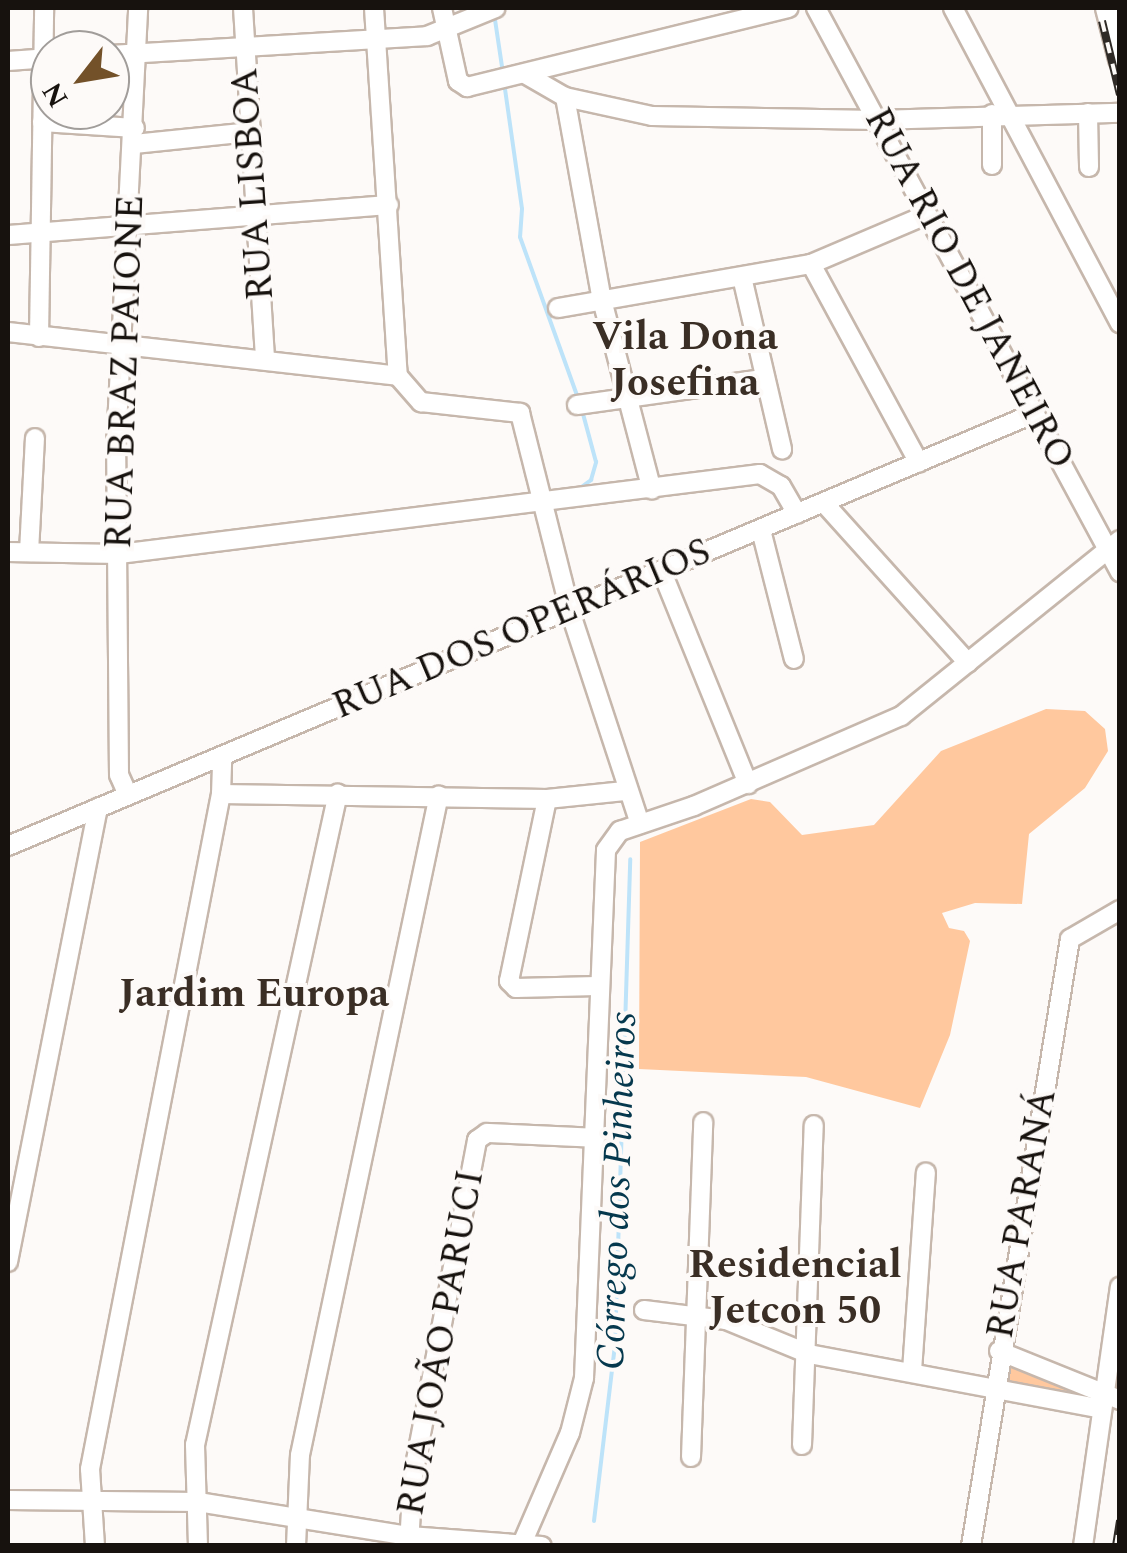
<!DOCTYPE html>
<html>
<head>
<meta charset="utf-8">
<style>
	body { margin:0 }
	#map { position:relative; width:1127px; height:1553px; overflow:hidden; background:#fdfaf8; font-family:Spectral,serif }
	div>[style] { position:absolute }
	.green>* { inset:0; background:#ffc89e }
	.stream>* { height:4px; margin:-2px; padding:0 2px; transform-origin:2px; border-radius:2px; background:#bde3f9 }
	.roads { filter:drop-shadow(2px 0 #c6b7ac) drop-shadow(-2px 0 #c6b7ac) drop-shadow(0 2px #c6b7ac) drop-shadow(0 -2px #c6b7ac) }
	.minor>* { height:18px; margin:-9px; padding:0 9px; transform-origin:9px; border-radius:9px; background:#fff }
	.major>* { height:22px; margin:-11px; padding:0 11px; transform-origin:11px; border-radius:11px; background:#fff }
	.rail>* { height:8px; margin-top:-4px; transform-origin:0; background:repeating-linear-gradient(90deg,#fdfaf8 0 11px,#2f2a26 0 22px); box-sizing:border-box; border-block:2px solid #2f2a26 }
	span { translate:-50% -50%; white-space:nowrap; text-align:center; line-height:1.15; -webkit-text-stroke:8px #fdfaf8; paint-order:stroke }
	.street-label { font-size:38px; color:#17120e }
	.neighbourhood-label { font-size:40px; color:#3a2e25; font-weight:700 }
	.water-label { font-size:40px; color:#05384d; font-style:italic }
	.frame { position:absolute; inset:0; border:10px solid #17120e; pointer-events:none }
	.north { position:absolute; left:30px; top:30px; width:100px; height:100px; box-sizing:border-box; background:#fdfaf8; border:2px solid #a19d9a; border-radius:50%; rotate:239deg; font-size:28px; font-weight:700; line-height:40px; text-align:center; color:#17120e }
	.north::after { content:''; display:block; margin:auto; width:35px; height:45px; background:#735129; clip-path:polygon(50% 0,100% 100%,50% 72%,0 100%) }
</style>
</head>
<body>
<div id="map">
	<div class="green">
		<div style="clip-path:polygon(1046px 709px,1085px 711px,1105px 729px,1108px 751px,1085px 788px,1029px 834px,1022px 904px,975px 903px,942px 913px,949px 928px,964px 931px,970px 941px,950px 1035px,920px 1108px,806px 1077px,639px 1069px,640px 842px,751px 799px,770px 802px,802px 835px,874px 825px,941px 751px)"></div>
		<div style="clip-path:polygon(1002px 1356px,1097px 1394px,1096px 1404px,996px 1387px)"></div>
	</div>
	<div class="stream">
		<div style="left:494px;top:13px;width:61px;rotate:81.5deg"></div>
		<div style="left:504px;top:82px;width:128px;rotate:81.9deg"></div>
		<div style="left:522px;top:209px;width:28px;rotate:94deg"></div>
		<div style="left:520px;top:237px;width:174px;rotate:70.2deg"></div>
		<div style="left:580px;top:488px;width:14px;rotate:-36deg"></div>
		<div style="left:591px;top:480px;width:19px;rotate:-74deg"></div>
		<div style="left:596px;top:462px;width:54px;rotate:-105.1deg"></div>
		<div style="left:594px;top:1521px;width:177px;rotate:-83.2deg"></div>
		<div style="left:615px;top:1345px;width:486px;rotate:-88.2deg"></div>
	</div>
	<div class="roads">
		<div class="minor">
			<div style="left:243px;top:8px;width:353px;rotate:86.4deg"></div>
			<div style="left:374px;top:8px;width:369px;rotate:86.3deg"></div>
			<div style="left:442px;top:8px;width:75px;rotate:77.6deg"></div>
			<div style="left:458px;top:81px;width:11px;rotate:34deg"></div>
			<div style="left:467px;top:87px;width:331px;rotate:-13.8deg"></div>
			<div style="left:816px;top:8px;width:641px;rotate:61.68deg"></div>
			<div style="left:953px;top:8px;width:357px;rotate:62.1deg"></div>
			<div style="left:110px;top:55px;width:318px;rotate:-3.4deg"></div>
			<div style="left:427px;top:36px;width:74px;rotate:-22.1deg"></div>
			<div style="left:8px;top:61px;width:42px;rotate:-4.1deg"></div>
			<div style="left:525px;top:74px;width:46px;rotate:29.9deg"></div>
			<div style="left:565px;top:97px;width:89px;rotate:12.3deg"></div>
			<div style="left:652px;top:116px;width:225px;rotate:1deg"></div>
			<div style="left:877px;top:120px;width:243px;rotate:-1.7deg"></div>
			<div style="left:565px;top:97px;width:206px;rotate:79.7deg"></div>
			<div style="left:602px;top:300px;width:196px;rotate:75.3deg"></div>
			<div style="left:1088px;top:113px;width:54px;rotate:88.9deg"></div>
			<div style="left:992px;top:114px;width:51px;rotate:90deg"></div>
			<div style="left:42px;top:122px;width:93px;rotate:3.7deg"></div>
			<div style="left:134px;top:144px;width:118px;rotate:-5.9deg"></div>
			<div style="left:8px;top:235px;width:382px;rotate:-4.5deg"></div>
			<div style="left:811px;top:264px;width:226px;rotate:61.5deg"></div>
			<div style="left:742px;top:277px;width:177px;rotate:76.9deg"></div>
			<div style="left:558px;top:308px;width:257px;rotate:-9.9deg"></div>
			<div style="left:811px;top:264px;width:125px;rotate:-23.1deg"></div>
			<div style="left:8px;top:332px;width:392px;rotate:6.4deg"></div>
			<div style="left:39px;top:337px;width:329px;rotate:-89.1deg"></div>
			<div style="left:398px;top:376px;width:35px;rotate:49deg"></div>
			<div style="left:421px;top:402px;width:100px;rotate:6.3deg"></div>
			<div style="left:520px;top:413px;width:204px;rotate:75.8deg"></div>
			<div style="left:570px;top:611px;width:224px;rotate:71.8deg"></div>
			<div style="left:577px;top:405px;width:188px;rotate:-8deg"></div>
			<div style="left:824px;top:503px;width:215px;rotate:48deg"></div>
			<div style="left:761px;top:530px;width:133px;rotate:75.7deg"></div>
			<div style="left:8px;top:552px;width:111px;rotate:1deg"></div>
			<div style="left:119px;top:554px;width:646px;rotate:-7.11deg"></div>
			<div style="left:760px;top:474px;width:24px;rotate:30deg"></div>
			<div style="left:781px;top:486px;width:32px;rotate:60deg"></div>
			<div style="left:29px;top:552px;width:114px;rotate:-87deg"></div>
			<div style="left:662px;top:572px;width:229px;rotate:67.9deg"></div>
			<div style="left:221px;top:794px;width:326px;rotate:0.9deg"></div>
			<div style="left:547px;top:799px;width:78px;rotate:-5.9deg"></div>
			<div style="left:128px;top:795px;width:22px;rotate:-114deg"></div>
			<div style="left:119px;top:775px;width:329px;rotate:-90.5deg"></div>
			<div style="left:116px;top:446px;width:439px;rotate:-87.1deg"></div>
			<div style="left:547px;top:799px;width:186px;rotate:101.8deg"></div>
			<div style="left:509px;top:981px;width:10px;rotate:45deg"></div>
			<div style="left:516px;top:988px;width:81px;rotate:-1.4deg"></div>
			<div style="left:8px;top:846px;width:1115px;rotate:-22.86deg"></div>
			<div style="left:8px;top:1262px;width:463px;rotate:-78.8deg"></div>
			<div style="left:644px;top:1310px;width:83px;rotate:7deg"></div>
			<div style="left:726px;top:1320px;width:90px;rotate:22.3deg"></div>
			<div style="left:809px;top:1354px;width:294px;rotate:10.6deg"></div>
			<div style="left:999px;top:1351px;width:131px;rotate:22deg"></div>
			<div style="left:912px;top:1371px;width:199px;rotate:-86deg"></div>
			<div style="left:802px;top:1445px;width:320px;rotate:-87.9deg"></div>
			<div style="left:691px;top:1457px;width:335px;rotate:-87.9deg"></div>
			<div style="left:8px;top:1500px;width:190px;rotate:0.6deg"></div>
			<div style="left:198px;top:1502px;width:214px;rotate:9.2deg"></div>
			<div style="left:409px;top:1536px;width:133px;rotate:4.3deg"></div>
			<div style="left:409px;top:1545px;width:69px;rotate:-86.7deg"></div>
			<div style="left:413px;top:1476px;width:342px;rotate:-79.2deg"></div>
			<div style="left:477px;top:1140px;width:12px;rotate:-35deg"></div>
			<div style="left:487px;top:1133px;width:109px;rotate:2.6deg"></div>
			<div style="left:95px;top:1546px;width:77px;rotate:-93.7deg"></div>
			<div style="left:90px;top:1469px;width:688px;rotate:-79.02deg"></div>
			<div style="left:221px;top:794px;width:38px;rotate:-88deg"></div>
			<div style="left:198px;top:1546px;width:101px;rotate:-91.7deg"></div>
			<div style="left:195px;top:1445px;width:667px;rotate:-77.63deg"></div>
			<div style="left:296px;top:1546px;width:91px;rotate:-87.5deg"></div>
			<div style="left:300px;top:1455px;width:674px;rotate:-78.11deg"></div>
			<div style="left:521px;top:1546px;width:123px;rotate:-66.6deg"></div>
			<div style="left:570px;top:1433px;width:57px;rotate:-75.7deg"></div>
			<div style="left:584px;top:1378px;width:528px;rotate:-87.61deg"></div>
			<div style="left:606px;top:850px;width:24px;rotate:-54deg"></div>
			<div style="left:620px;top:831px;width:78px;rotate:-18.7deg"></div>
			<div style="left:694px;top:806px;width:226px;rotate:-23.5deg"></div>
			<div style="left:901px;top:716px;width:281px;rotate:-38.8deg"></div>
			<div style="left:971px;top:1546px;width:615px;rotate:-80.74deg"></div>
			<div style="left:1070px;top:939px;width:58px;rotate:-30.1deg"></div>
			<div style="left:1083px;top:1546px;width:262px;rotate:-81.9deg"></div>
		</div>
		<div class="major">
			<div style="left:1107px;top:8px;width:53px;rotate:75.7deg"></div>
		</div>
	</div>
	<div class="rail">
		<div style="left:1102px;top:21px;width:76px;rotate:76.3deg"></div>
		<div style="left:1116px;top:1546px;width:26px;rotate:-81deg"></div>
	</div>
	<div class="street-label">
		<span style="left:254px;top:184px;rotate:-94deg">RUA LISBOA</span>
		<span style="left:968px;top:289px;rotate:62deg">RUA RIO DE JANEIRO</span>
		<span style="left:126px;top:372px;rotate:-88deg">RUA BRAZ PAIONE</span>
		<span style="left:522px;top:630px;rotate:-23deg">RUA DOS OPERÁRIOS</span>
		<span style="left:1023px;top:1214px;rotate:-80deg">RUA PARANÁ</span>
		<span style="left:442px;top:1343px;rotate:-80deg">RUA JOÃO PARUCI</span>
	</div>
	<div class="neighbourhood-label">
		<span style="left:685px;top:361px">Vila Dona<br>Josefina</span>
		<span style="left:254px;top:995px">Jardim Europa</span>
		<span style="left:795px;top:1289px">Residencial<br>Jetcon 50</span>
	</div>
	<div class="water-label">
		<span style="left:618px;top:1191px;rotate:-88deg">Córrego dos Pinheiros</span>
	</div>
	<div class="frame"></div>
	<div class="north">N</div>
</div>
</body>
</html>
